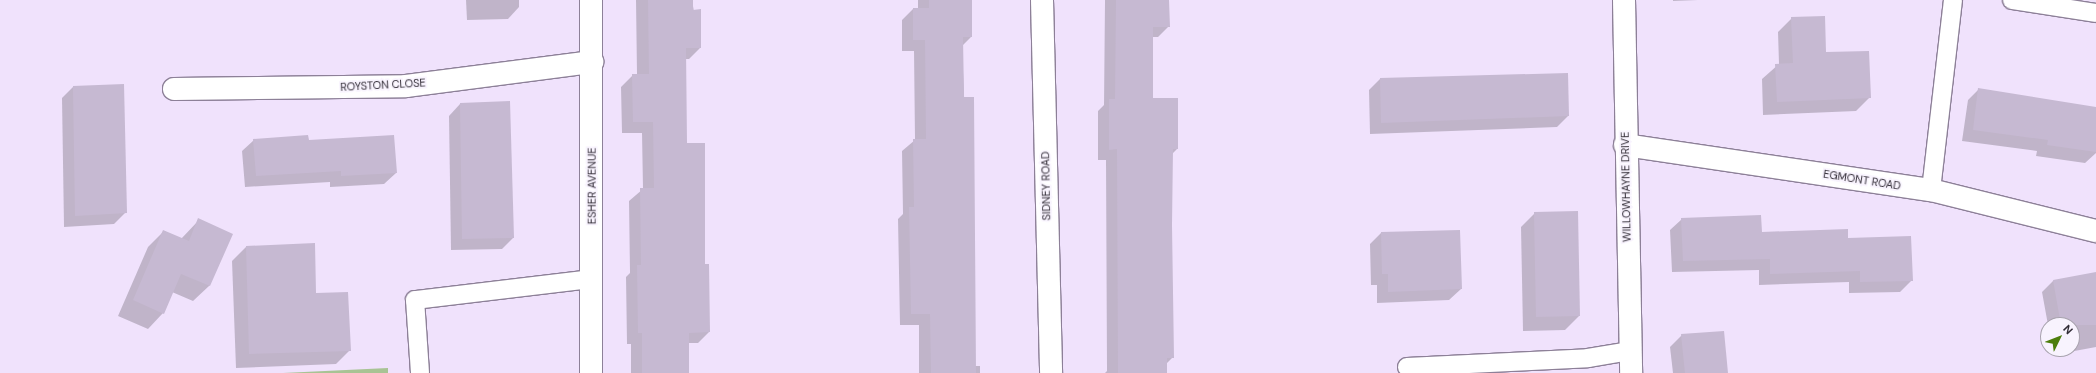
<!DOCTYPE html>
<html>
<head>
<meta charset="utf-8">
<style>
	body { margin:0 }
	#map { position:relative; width:2096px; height:373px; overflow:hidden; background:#f0e2fc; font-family:"DM Sans",sans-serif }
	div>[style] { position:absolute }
	.green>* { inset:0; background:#a8c394 }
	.shadow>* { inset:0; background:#0003 }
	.building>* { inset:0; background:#c6b9d2 }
	.roads { filter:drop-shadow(1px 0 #8d8098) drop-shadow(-1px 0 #8d8098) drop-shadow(0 1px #8d8098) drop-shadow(0 -1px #8d8098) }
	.lane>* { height:18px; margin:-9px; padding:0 9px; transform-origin:9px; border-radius:9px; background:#fff }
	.street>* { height:22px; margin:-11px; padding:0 11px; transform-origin:11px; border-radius:11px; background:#fff }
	span { translate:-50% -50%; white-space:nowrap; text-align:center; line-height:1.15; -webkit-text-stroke:3.5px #f8f3fe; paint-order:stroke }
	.street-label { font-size:11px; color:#312c36 }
	.north { position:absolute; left:2040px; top:317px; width:40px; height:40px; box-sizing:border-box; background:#f8f3fe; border:1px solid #a8a3ae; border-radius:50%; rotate:47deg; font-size:11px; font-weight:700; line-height:16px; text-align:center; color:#312c36 }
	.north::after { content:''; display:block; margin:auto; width:14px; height:18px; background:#4d7e0d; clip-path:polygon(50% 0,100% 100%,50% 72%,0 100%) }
</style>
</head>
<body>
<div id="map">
	<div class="green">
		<div style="clip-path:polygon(388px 368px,388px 373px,283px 373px)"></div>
	</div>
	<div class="shadow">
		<div style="clip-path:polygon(466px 0,519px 0,519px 7px,508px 19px,467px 20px)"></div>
		<div style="clip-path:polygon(636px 0,692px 0,700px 48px,689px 59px,685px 59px,686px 144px,704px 265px,709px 332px,698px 343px,688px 343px,688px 373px,631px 373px,631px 344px,627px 344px,626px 277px,630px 273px,629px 201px,643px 189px,642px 133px,622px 133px,621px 87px,633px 75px,637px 75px)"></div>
		<div style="clip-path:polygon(918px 0,971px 0,971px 37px,962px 46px,975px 366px,980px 366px,980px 373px,919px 373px,919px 325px,900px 325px,898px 219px,903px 214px,902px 151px,915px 140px,914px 51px,902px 51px,902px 20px,913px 9px,918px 9px)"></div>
		<div style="clip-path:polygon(1105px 0,1168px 0,1169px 26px,1158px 37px,1152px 37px,1152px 99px,1177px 149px,1172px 154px,1171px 225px,1173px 357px,1166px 364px,1166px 373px,1105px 373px,1107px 371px,1106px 160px,1098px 160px,1098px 111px,1104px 105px)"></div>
		<div style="clip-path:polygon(1673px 0,1698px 0,1673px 1px)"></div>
		<div style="clip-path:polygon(1792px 18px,1870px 97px,1856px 111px,1763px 115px,1762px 79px,1779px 64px,1778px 32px)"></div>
		<div style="clip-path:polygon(1380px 79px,1568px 116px,1557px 127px,1370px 134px,1369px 90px)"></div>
		<div style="clip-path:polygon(73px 87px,126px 212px,114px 224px,64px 227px,62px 98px)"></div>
		<div style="clip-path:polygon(1979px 89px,2096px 108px,2096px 153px,2085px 163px,2036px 156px,2037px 151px,1962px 141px,1968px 100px)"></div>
		<div style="clip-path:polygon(460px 104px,513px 238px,502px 249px,451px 250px,449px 116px)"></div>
		<div style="clip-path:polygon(254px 140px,308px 141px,396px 173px,384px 184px,330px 187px,330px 182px,245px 187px,242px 151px)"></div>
		<div style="clip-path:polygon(1535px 213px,1579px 316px,1565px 330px,1523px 331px,1521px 227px)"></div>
		<div style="clip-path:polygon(1682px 219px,1761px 233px,1847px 239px,1912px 280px,1900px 292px,1849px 293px,1849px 282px,1759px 285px,1759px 270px,1672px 272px,1670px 230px)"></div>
		<div style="clip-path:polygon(199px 220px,231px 234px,209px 286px,193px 301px,172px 292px,163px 313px,148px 329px,118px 316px,148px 247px,164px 231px,181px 239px)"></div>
		<div style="clip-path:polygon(1459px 232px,1461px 289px,1449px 300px,1377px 303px,1377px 285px,1371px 285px,1370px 244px,1381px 233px)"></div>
		<div style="clip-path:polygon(246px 247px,315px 294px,350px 350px,336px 364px,236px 368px,232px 261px)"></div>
		<div style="clip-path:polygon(2096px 273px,2096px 347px,2053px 355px,2052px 349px,2072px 349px,2072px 325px,2048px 325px,2042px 292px,2053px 281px)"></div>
		<div style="clip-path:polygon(1682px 335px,1727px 373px,1673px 373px,1670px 347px)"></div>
	</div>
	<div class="building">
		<div style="clip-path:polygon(648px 0,693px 0,693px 10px,701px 9px,701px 48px,686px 48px,687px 143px,705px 143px,705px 264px,709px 264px,710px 332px,689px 333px,689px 373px,642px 373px,642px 333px,638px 333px,637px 265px,641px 265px,640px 188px,654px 188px,653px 122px,633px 122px,632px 74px,649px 74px)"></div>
		<div style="clip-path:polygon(929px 0,972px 0,972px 37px,963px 37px,964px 97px,974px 97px,976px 373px,931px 373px,930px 314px,911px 314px,909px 207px,914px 207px,913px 139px,926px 139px,925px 40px,913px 40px,913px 8px,929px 8px)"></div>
		<div style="clip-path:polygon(1116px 0,1169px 0,1170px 27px,1153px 27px,1153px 98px,1178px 98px,1178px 149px,1173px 149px,1172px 225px,1174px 358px,1167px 358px,1167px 373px,1118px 373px,1117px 149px,1109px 150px,1109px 99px,1115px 99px)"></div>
		<div style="clip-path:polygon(1825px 16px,1826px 52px,1869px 51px,1871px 98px,1777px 102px,1775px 64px,1793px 63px,1791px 17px)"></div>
		<div style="clip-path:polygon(1568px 73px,1569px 116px,1381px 123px,1380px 78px)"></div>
		<div style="clip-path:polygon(124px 84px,127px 213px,75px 216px,73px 86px)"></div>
		<div style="clip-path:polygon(1978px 88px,2096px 107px,2096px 152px,2047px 145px,2048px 140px,1973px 130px)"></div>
		<div style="clip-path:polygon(510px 101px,514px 238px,462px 239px,460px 103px)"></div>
		<div style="clip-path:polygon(308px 135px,309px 140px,394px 135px,397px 173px,341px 176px,341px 171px,256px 176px,253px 139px)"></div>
		<div style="clip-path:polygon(1578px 211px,1580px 316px,1536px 317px,1534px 212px)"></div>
		<div style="clip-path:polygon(1761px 215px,1762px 232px,1848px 229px,1848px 238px,1911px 236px,1913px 281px,1860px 282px,1860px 271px,1770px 274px,1770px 259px,1683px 261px,1681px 218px)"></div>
		<div style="clip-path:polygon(198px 218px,233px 234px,210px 286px,181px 274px,164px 314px,133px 300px,163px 230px,189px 241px)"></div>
		<div style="clip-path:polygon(1460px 230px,1462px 289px,1388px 292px,1388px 274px,1382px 274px,1381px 232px)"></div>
		<div style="clip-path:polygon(315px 243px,316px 293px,348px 292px,351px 351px,249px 354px,246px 246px)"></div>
		<div style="clip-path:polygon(2096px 272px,2096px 325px,2061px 325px,2053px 280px)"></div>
		<div style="clip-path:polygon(1724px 331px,1728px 373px,1685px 373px,1681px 334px)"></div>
	</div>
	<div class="roads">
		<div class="lane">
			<div style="left:2012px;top:0;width:85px;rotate:8.8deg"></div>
			<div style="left:1931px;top:190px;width:191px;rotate:-83.4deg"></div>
			<div style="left:1407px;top:367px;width:181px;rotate:-2.8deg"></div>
			<div style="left:1588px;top:358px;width:43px;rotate:-9.5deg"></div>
			<div style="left:420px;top:373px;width:73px;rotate:-93.9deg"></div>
			<div style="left:415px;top:300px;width:178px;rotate:-6.8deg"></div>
		</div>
		<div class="street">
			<div style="left:591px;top:0;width:373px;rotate:90deg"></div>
			<div style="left:1042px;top:0;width:373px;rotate:88.6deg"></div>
			<div style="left:1624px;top:0;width:373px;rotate:88.9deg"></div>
			<div style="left:174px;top:89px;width:232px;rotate:-0.7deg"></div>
			<div style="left:406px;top:86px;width:188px;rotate:-7.4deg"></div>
			<div style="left:1625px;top:145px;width:309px;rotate:8.4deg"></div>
			<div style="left:1931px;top:190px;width:170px;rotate:14deg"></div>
		</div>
	</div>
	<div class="street-label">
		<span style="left:383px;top:85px;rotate:-3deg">ROYSTON CLOSE</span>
		<span style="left:1862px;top:180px;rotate:9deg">EGMONT ROAD</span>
		<span style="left:592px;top:186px;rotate:-90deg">ESHER AVENUE</span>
		<span style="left:1046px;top:186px;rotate:-91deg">SIDNEY ROAD</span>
		<span style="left:1626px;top:187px;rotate:-91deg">WILLOWHAYNE DRIVE</span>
	</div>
	<div class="north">N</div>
</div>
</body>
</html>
